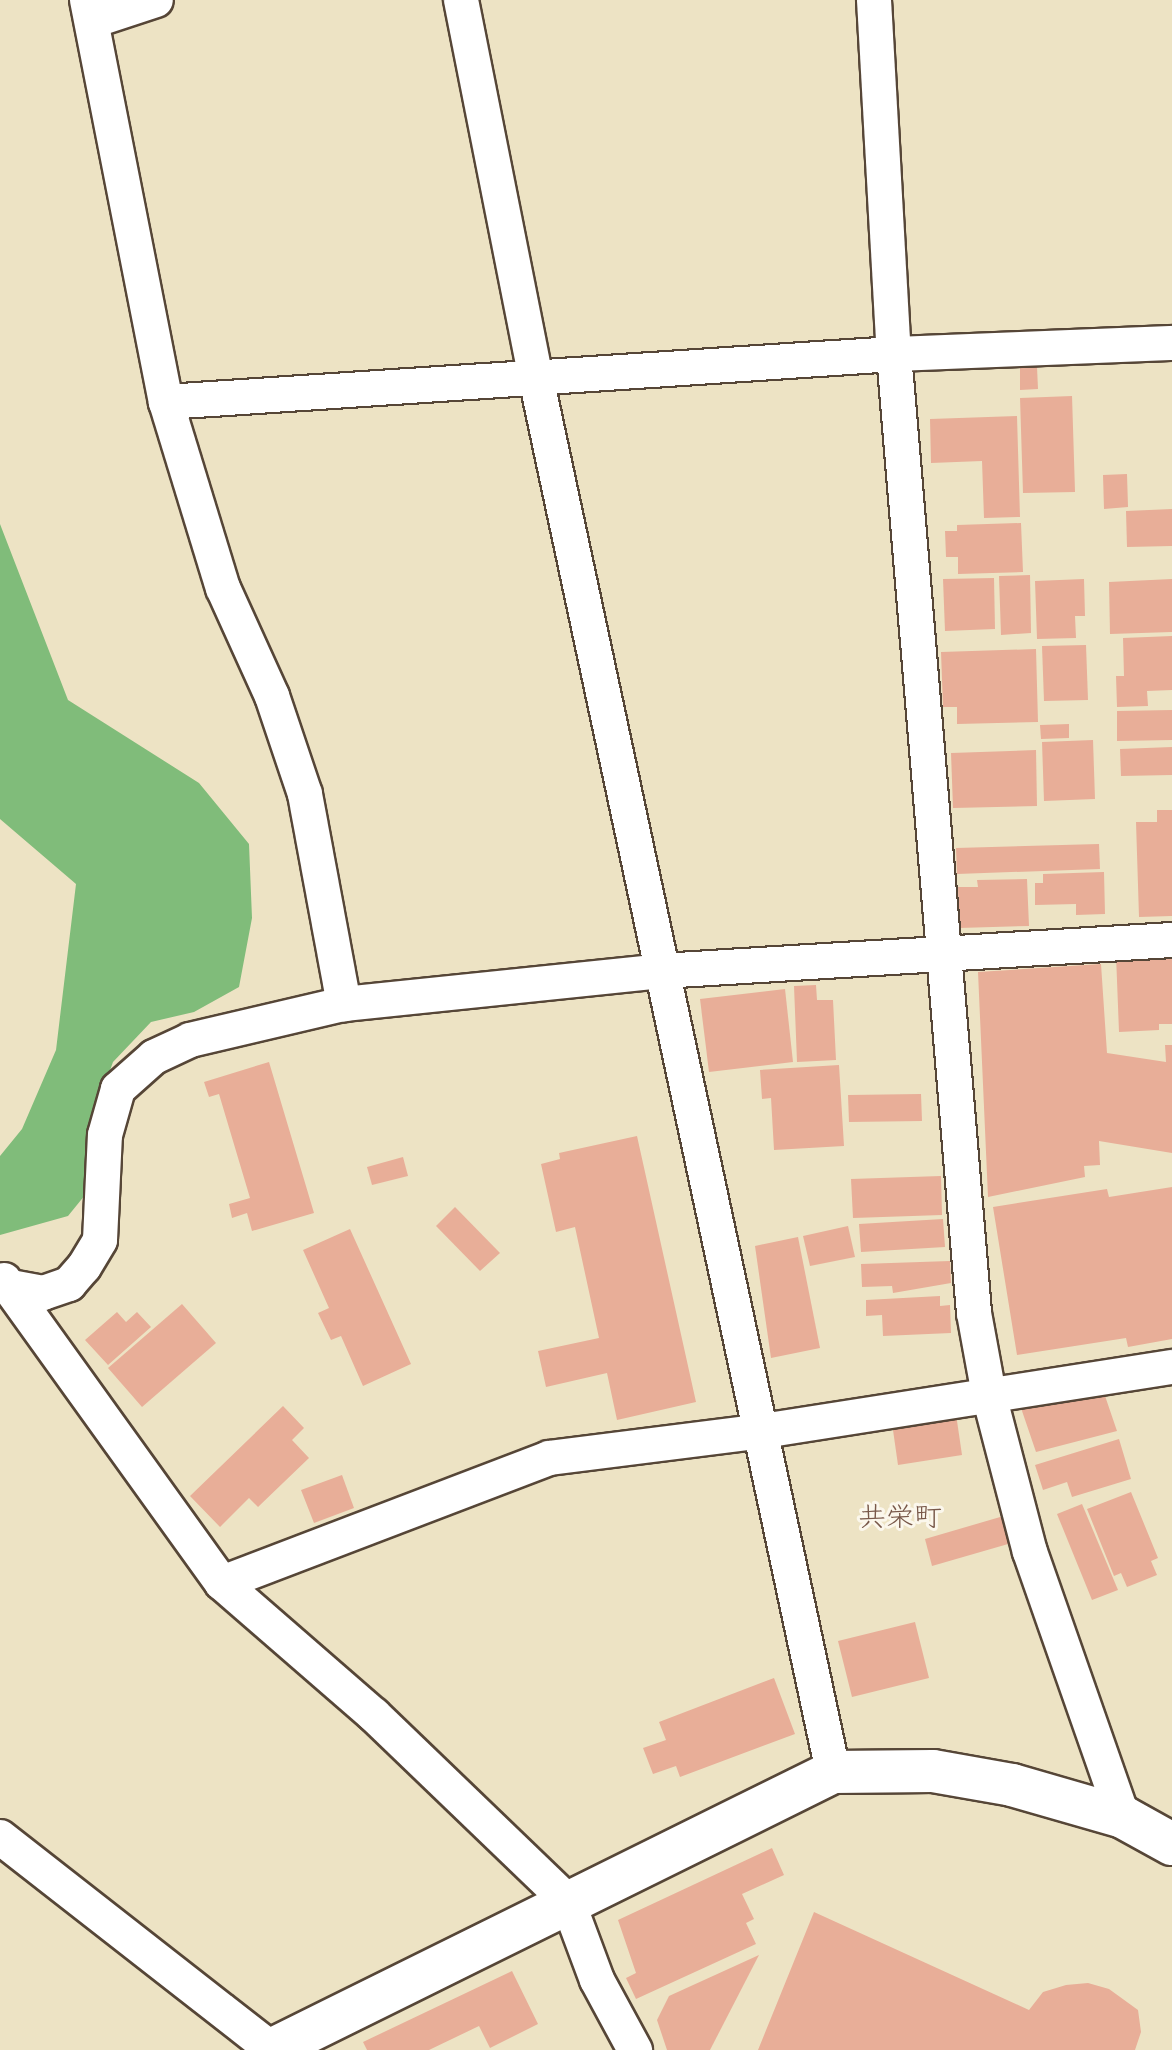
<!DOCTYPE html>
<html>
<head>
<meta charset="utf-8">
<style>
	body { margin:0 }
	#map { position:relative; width:1172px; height:2050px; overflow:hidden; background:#ede3c4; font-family:"Playpen Sans","Klee One",sans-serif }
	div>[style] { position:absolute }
	.forest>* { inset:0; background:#80bc7a }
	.building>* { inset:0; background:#e8ae98 }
	.roads { filter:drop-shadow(2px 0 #564637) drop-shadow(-2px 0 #564637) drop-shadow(0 2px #564637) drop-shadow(0 -2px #564637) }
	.minor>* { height:34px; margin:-17px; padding:0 17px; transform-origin:17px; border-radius:17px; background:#fff }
	.tertiary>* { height:42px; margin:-21px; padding:0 21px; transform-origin:21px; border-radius:21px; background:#fff }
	span { translate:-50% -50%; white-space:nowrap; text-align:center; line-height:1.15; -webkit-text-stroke:6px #fbf7ec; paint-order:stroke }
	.quarter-label { font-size:28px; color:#785849 }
</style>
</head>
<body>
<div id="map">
	<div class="forest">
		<div style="clip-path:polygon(0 524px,68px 700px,199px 783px,249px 844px,252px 918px,239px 987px,194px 1012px,151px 1022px,113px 1062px,94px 1115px,94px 1184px,68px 1216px,0 1235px,0 1156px,22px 1129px,56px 1050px,76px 884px,0 819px)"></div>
	</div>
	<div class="building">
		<div style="clip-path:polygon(1020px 367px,1037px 367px,1038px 389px,1020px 390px)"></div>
		<div style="clip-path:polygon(1072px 396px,1075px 492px,1023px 493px,1020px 398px)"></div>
		<div style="clip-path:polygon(1017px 416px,1020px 517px,984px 518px,982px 461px,931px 463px,930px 419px)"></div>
		<div style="clip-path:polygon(1127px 474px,1128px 507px,1104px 509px,1103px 475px)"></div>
		<div style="clip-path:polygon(1172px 509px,1172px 546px,1127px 547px,1126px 511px)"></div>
		<div style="clip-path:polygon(1021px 523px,1023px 572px,958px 574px,958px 557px,946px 557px,945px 531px,957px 531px,957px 525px)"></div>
		<div style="clip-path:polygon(1030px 575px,1031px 633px,1001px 635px,999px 576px)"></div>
		<div style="clip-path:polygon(994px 578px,995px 629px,945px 631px,943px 579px)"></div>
		<div style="clip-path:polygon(1084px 579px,1085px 616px,1075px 616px,1076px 638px,1037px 639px,1035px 581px)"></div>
		<div style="clip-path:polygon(1172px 579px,1172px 632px,1110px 634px,1109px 582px)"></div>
		<div style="clip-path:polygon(1172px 636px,1172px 690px,1147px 691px,1148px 706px,1117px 707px,1116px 676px,1124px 676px,1123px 638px)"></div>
		<div style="clip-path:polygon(1086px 645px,1088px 700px,1044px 701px,1042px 646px)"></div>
		<div style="clip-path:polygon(1036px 649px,1038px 722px,957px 724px,957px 707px,943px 707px,941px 652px)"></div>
		<div style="clip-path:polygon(1172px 710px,1172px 740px,1117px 741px,1117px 711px)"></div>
		<div style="clip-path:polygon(1069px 724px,1069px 738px,1041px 739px,1040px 725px)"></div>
		<div style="clip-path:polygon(1093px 740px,1095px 799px,1044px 801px,1042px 742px)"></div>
		<div style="clip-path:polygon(1172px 747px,1172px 775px,1121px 776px,1120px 749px)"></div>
		<div style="clip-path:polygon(1036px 750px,1037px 806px,953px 808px,951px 753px)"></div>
		<div style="clip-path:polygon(1157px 810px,1172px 810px,1172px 916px,1139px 917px,1136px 822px,1157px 822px)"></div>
		<div style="clip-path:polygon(1099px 844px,1100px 869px,957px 874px,956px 848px)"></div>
		<div style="clip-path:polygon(1104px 872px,1105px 914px,1076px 915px,1076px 904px,1035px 905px,1035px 883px,1043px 883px,1043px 874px)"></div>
		<div style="clip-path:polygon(1027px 879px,1029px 926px,959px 928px,958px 887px,978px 887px,977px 880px)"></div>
		<div style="clip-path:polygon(1172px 953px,1172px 1024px,1159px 1024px,1159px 1030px,1119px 1032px,1116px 955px)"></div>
		<div style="clip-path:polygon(1101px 964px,1107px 1053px,1166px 1062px,1165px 1045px,1172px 1045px,1172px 1153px,1099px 1141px,1100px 1165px,1084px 1166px,1085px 1177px,988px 1197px,978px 972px)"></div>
		<div style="clip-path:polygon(816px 985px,817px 1000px,833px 1000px,836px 1060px,797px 1062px,794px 986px)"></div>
		<div style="clip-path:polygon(785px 989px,793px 1062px,709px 1072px,700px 999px)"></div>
		<div style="clip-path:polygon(269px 1062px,314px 1213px,252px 1231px,247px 1213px,232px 1218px,229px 1204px,250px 1198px,219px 1094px,209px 1097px,204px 1082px)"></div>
		<div style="clip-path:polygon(839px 1065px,844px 1146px,774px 1150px,771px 1098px,762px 1099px,760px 1070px)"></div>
		<div style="clip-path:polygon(921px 1094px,922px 1121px,849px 1122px,848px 1095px)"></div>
		<div style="clip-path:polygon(637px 1136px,696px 1402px,617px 1420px,607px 1373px,546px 1387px,538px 1351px,599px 1338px,575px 1227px,556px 1232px,541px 1164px,560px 1159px,559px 1153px)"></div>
		<div style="clip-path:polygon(403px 1157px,408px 1176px,372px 1185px,367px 1167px)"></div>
		<div style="clip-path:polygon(941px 1176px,942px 1215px,853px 1218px,851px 1179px)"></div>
		<div style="clip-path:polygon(1172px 1187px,1172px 1339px,1128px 1347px,1126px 1338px,1017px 1355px,993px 1207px,1107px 1189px,1109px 1197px)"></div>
		<div style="clip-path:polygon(455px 1207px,500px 1253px,480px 1271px,436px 1226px)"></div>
		<div style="clip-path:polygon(943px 1219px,945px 1247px,861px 1252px,859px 1224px)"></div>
		<div style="clip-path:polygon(848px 1226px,855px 1257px,810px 1266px,803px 1236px)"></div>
		<div style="clip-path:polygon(350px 1229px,411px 1364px,363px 1386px,341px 1336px,331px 1340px,318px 1313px,329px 1308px,303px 1250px)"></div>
		<div style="clip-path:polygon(798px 1237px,820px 1348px,771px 1358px,755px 1246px)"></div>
		<div style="clip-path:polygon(950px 1261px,951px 1283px,893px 1293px,892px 1286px,862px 1287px,861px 1264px)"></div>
		<div style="clip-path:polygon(940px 1296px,940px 1306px,950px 1305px,951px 1333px,883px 1336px,882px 1315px,866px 1316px,866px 1300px)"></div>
		<div style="clip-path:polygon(182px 1304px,216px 1343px,142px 1407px,108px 1368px)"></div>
		<div style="clip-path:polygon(117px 1312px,126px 1322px,137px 1312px,151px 1327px,108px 1365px,85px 1340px)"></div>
		<div style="clip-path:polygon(1103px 1390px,1117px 1431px,1036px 1452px,1021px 1408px,1056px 1397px,1059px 1404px)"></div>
		<div style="clip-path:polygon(283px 1406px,304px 1428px,292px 1440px,309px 1458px,258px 1507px,249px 1498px,220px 1527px,190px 1496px)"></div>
		<div style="clip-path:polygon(956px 1414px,962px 1455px,898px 1465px,892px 1423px)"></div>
		<div style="clip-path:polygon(1119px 1439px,1131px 1479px,1072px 1497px,1067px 1482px,1043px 1490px,1035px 1465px)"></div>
		<div style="clip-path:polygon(342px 1475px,354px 1508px,314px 1523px,301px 1490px)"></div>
		<div style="clip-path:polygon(1131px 1492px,1158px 1558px,1151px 1561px,1157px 1575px,1127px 1587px,1121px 1573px,1114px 1576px,1087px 1509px)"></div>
		<div style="clip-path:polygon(1082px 1504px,1118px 1590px,1092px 1600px,1057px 1514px)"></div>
		<div style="clip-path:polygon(1007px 1515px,1015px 1542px,932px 1566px,925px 1539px)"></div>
		<div style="clip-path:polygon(915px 1622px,929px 1678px,852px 1697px,838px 1641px)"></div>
		<div style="clip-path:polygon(774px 1678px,795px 1734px,680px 1777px,676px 1766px,653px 1774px,643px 1748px,666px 1740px,659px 1722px)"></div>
		<div style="clip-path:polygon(772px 1848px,784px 1875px,742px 1894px,754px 1919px,746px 1923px,756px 1944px,636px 1999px,626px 1978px,636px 1973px,618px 1920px)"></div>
		<div style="clip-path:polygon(814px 1912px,1029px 2010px,1043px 1992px,1066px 1985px,1088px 1983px,1109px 1989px,1138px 2010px,1141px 2032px,1135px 2050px,758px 2050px)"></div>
		<div style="clip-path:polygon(759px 1955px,710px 2050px,667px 2050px,657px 2020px,669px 1996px)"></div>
		<div style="clip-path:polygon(512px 1971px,538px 2024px,490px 2048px,479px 2026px,429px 2050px,367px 2050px,363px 2042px)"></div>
	</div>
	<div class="roads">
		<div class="minor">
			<div style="left:87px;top:0;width:410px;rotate:78.9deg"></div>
			<div style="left:166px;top:402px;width:195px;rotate:73deg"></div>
			<div style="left:223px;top:588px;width:119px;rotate:65.6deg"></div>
			<div style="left:272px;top:696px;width:103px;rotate:71.4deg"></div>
			<div style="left:305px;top:794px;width:214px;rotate:79.5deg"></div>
			<div style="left:461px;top:0;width:385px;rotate:78.8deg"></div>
			<div style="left:536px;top:378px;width:1425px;rotate:77.97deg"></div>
			<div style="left:874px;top:0;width:355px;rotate:86.8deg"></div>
			<div style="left:894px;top:354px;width:962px;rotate:85.23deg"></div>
			<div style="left:974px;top:1313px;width:83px;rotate:79.6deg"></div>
			<div style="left:989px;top:1395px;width:162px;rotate:75.4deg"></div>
			<div style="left:1030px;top:1552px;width:281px;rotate:70.7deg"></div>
			<div style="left:95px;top:20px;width:64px;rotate:-18.2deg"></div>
			<div style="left:166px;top:402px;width:730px;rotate:-3.77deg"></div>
			<div style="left:894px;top:354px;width:278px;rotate:-2.3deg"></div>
			<div style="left:4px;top:1280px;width:373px;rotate:54.3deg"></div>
			<div style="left:222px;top:1583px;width:201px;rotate:41deg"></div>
			<div style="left:374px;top:1715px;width:269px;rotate:43.9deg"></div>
			<div style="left:568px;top:1902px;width:83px;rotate:69.6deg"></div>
			<div style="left:597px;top:1980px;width:80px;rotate:61.5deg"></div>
			<div style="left:0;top:1285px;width:44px;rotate:10.5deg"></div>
			<div style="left:43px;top:1293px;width:28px;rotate:-19deg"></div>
			<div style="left:69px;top:1284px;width:23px;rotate:-49deg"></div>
			<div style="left:84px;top:1267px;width:31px;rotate:-59deg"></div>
			<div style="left:100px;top:1240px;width:105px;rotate:-87.3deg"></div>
			<div style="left:105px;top:1135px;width:48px;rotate:-74.2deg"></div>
			<div style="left:118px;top:1089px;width:48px;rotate:-41.6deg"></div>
			<div style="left:154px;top:1057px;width:40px;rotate:-25deg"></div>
			<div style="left:190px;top:1040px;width:158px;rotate:-13.2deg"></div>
			<div style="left:344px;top:1004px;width:319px;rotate:-5.9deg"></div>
			<div style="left:661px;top:971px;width:512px;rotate:-3.47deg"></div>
			<div style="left:222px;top:1583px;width:350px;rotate:-20.9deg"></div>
			<div style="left:549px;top:1458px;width:216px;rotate:-7.2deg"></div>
			<div style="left:763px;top:1431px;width:414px;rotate:-8.9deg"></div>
			<div style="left:0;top:1837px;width:346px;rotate:38deg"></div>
		</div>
		<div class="tertiary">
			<div style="left:271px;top:2050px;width:627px;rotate:-26.32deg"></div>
			<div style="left:833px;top:1772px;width:100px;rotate:-0.6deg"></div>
			<div style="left:933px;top:1771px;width:80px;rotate:10deg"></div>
			<div style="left:1012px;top:1785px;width:116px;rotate:16.1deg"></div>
			<div style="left:1123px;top:1817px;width:56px;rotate:28.9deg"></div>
		</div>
	</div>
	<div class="quarter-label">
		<span style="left:900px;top:1515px">共栄町</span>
	</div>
</div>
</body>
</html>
